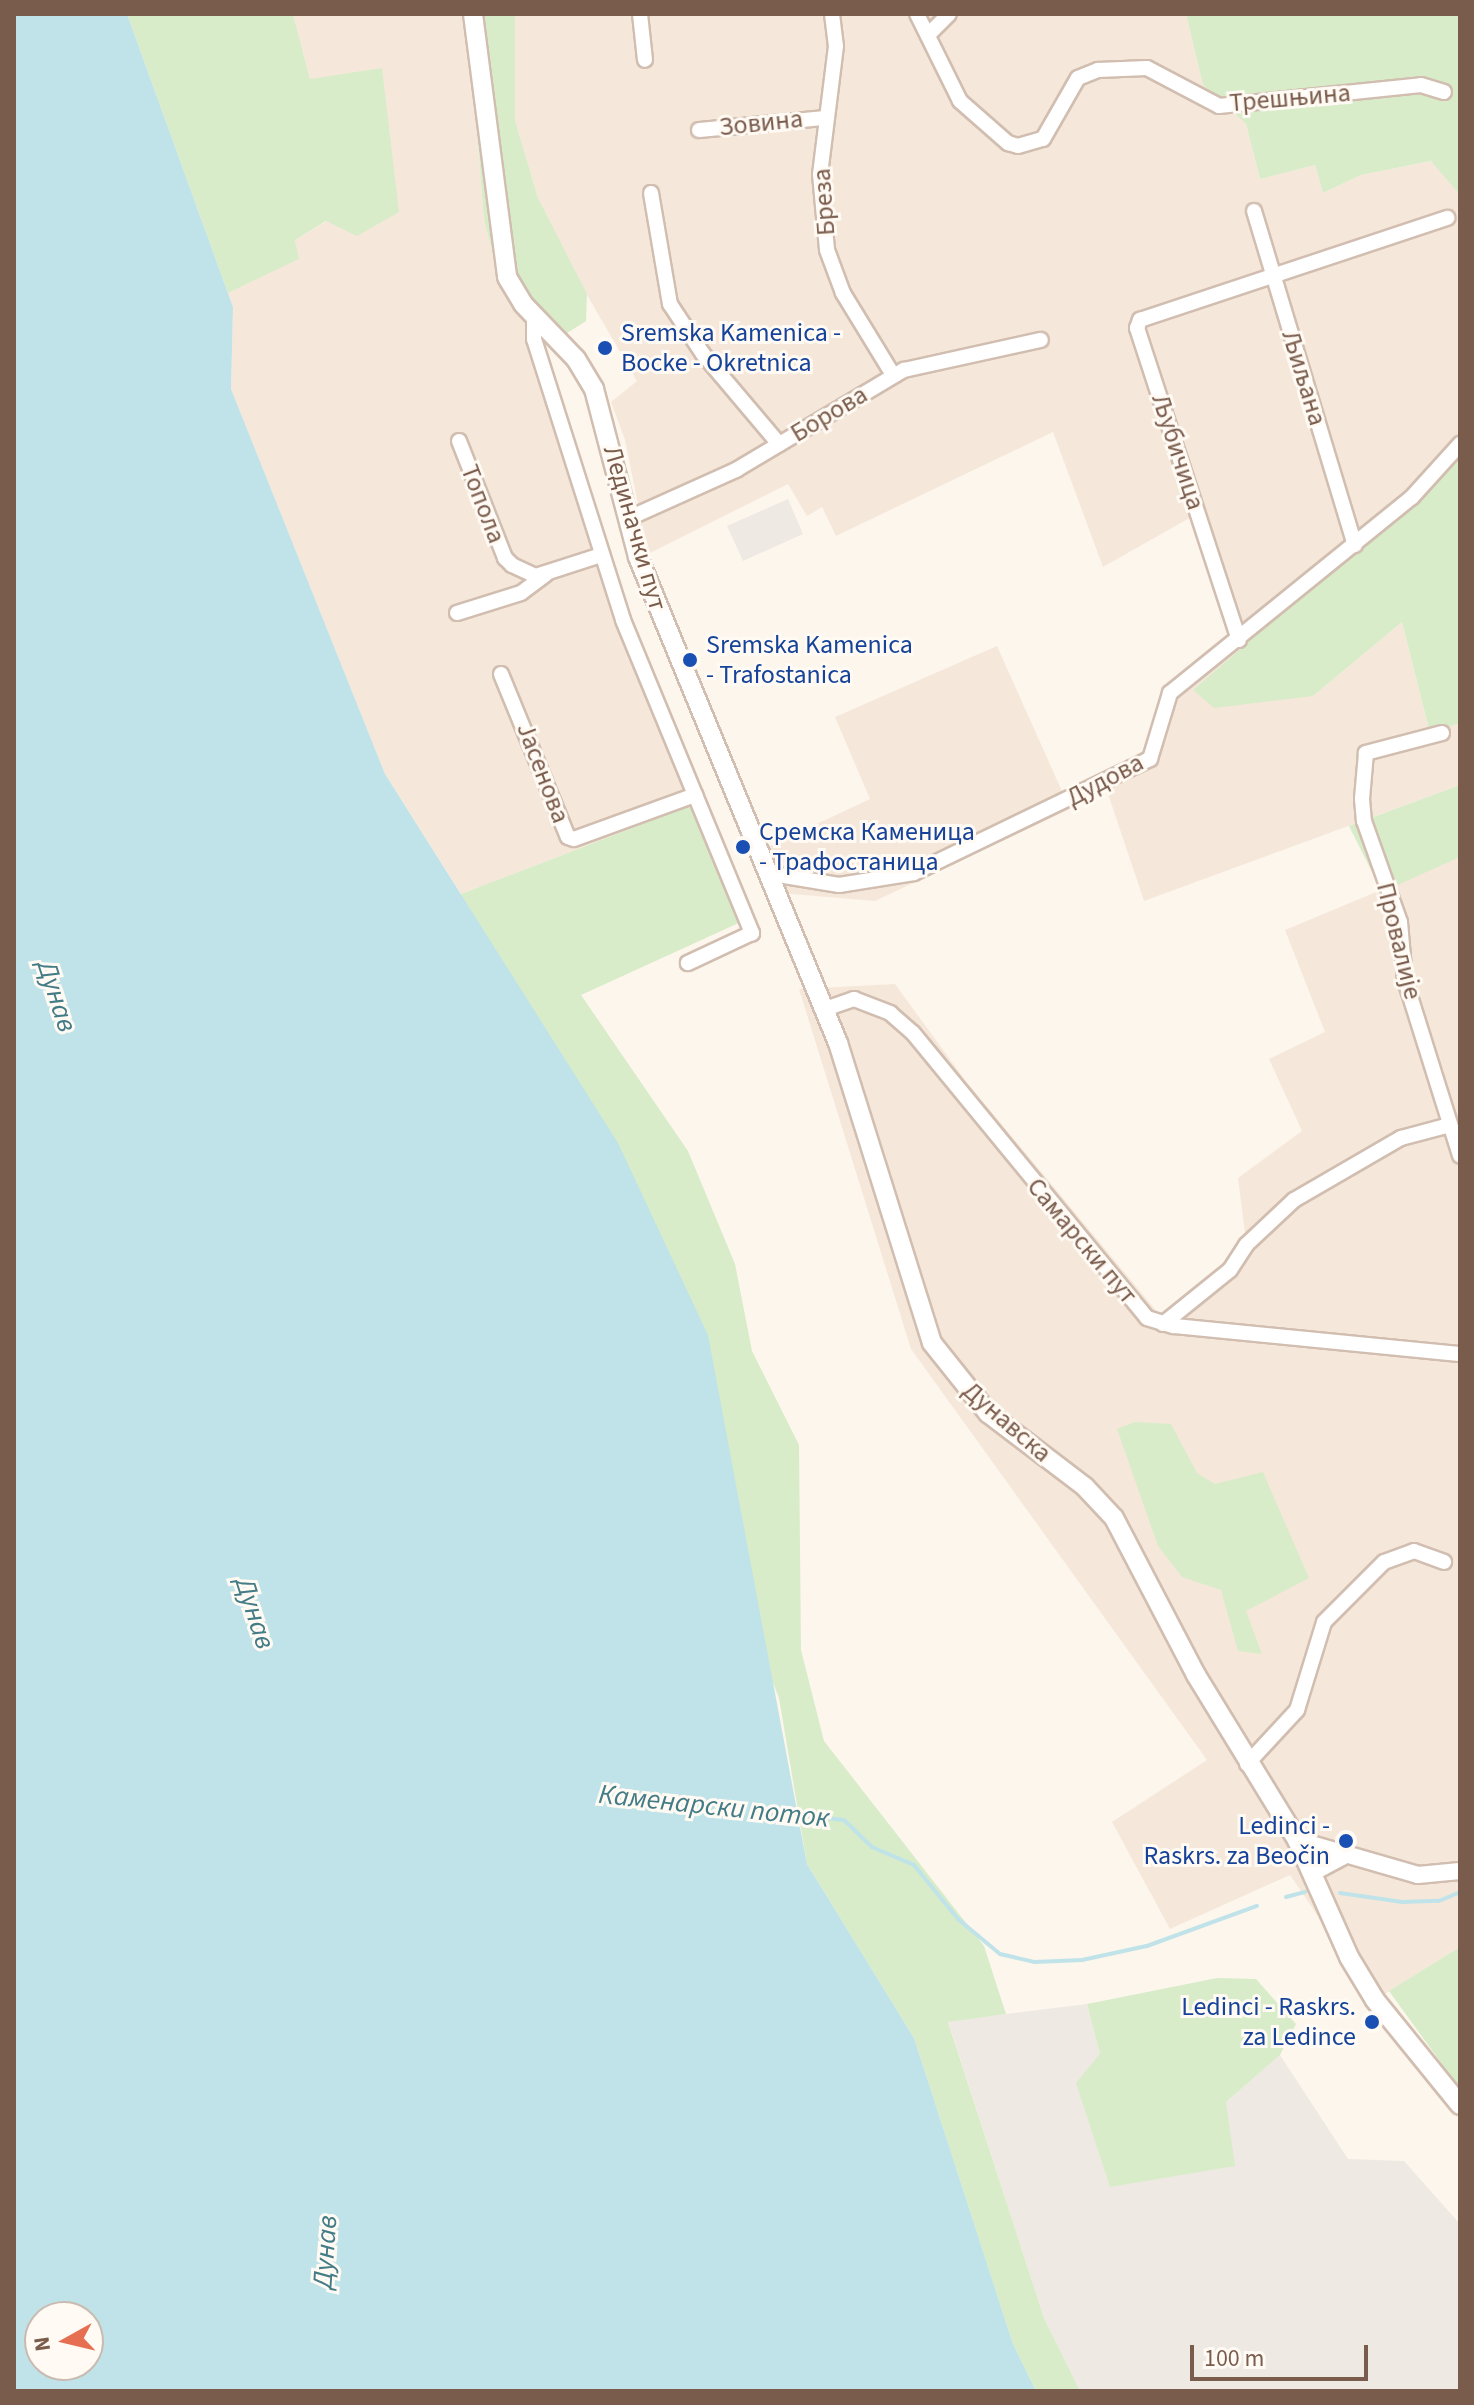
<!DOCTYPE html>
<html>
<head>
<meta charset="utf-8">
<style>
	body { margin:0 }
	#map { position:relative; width:1474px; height:2405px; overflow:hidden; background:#fdf6ec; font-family:"Source Sans 3",sans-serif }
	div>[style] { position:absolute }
	.residential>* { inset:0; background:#f5e8da }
	.industrial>* { inset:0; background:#efe9e4 }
	.green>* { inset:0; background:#d8ecc9 }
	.water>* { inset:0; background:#bfe3e8 }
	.stream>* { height:4px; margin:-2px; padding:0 2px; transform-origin:2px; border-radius:2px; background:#bfe3e8 }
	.roads { filter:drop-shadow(2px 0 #d1beb0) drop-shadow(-2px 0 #d1beb0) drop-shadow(0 2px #d1beb0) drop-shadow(0 -2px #d1beb0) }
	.minor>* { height:14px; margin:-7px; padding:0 7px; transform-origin:7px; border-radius:7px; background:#fff }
	.tertiary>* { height:16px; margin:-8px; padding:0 8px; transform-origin:8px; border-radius:8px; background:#fff }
	.secondary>* { height:18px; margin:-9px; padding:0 9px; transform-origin:9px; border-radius:9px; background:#fff }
	.dots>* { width:22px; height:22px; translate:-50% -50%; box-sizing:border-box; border:4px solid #fffaf3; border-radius:50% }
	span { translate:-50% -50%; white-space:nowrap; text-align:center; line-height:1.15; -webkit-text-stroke:6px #fffaf3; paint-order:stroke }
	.street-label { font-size:26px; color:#7a5c4d }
	.transit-label { font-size:26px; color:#164399 }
	.left { translate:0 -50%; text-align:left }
	.right { translate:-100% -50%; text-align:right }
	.water-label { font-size:28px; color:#437c86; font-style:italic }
	.frame { position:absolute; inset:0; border:16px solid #7a5c4d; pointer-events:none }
	.north { position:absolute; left:24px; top:2301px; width:80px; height:80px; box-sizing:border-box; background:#fffaf3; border:2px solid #cabbb1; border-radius:50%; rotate:262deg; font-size:22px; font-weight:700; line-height:32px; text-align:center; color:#7a5c4d }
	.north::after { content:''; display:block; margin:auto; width:28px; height:36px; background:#e76f51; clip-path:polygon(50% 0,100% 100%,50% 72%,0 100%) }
	.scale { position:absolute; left:1190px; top:2345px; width:178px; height:36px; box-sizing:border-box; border:4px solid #7a5c4d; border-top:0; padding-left:10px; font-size:24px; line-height:28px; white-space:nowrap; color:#7a5c4d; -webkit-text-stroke:6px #fffaf3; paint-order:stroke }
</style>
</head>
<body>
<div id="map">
	<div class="residential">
		<div style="clip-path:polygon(293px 14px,468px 14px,484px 220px,494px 258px,525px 324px,666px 714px,705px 800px,461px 894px,385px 774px,231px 389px,233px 307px,228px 293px,298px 259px,295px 240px,327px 221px,310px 79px)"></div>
		<div style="clip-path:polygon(515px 14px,1186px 14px,1203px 85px,1246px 124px,1260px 179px,1315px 165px,1323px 193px,1361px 175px,1432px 161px,1460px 195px,1460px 459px,1346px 562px,1313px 696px,1402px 622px,1430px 733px,1460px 723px,1460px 785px,1144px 901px,1101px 773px,1146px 751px,1161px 699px,1230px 635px,1193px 516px,1103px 567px,1053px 432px,836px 536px,822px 507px,807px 516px,788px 484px,648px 554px,625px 440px,611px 402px,637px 381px,558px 245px,538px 198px,515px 120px)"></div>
		<div style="clip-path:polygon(997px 646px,1070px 809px,875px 901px,768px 892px,753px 854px,870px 799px,835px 717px)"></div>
		<div style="clip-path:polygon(1460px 857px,1460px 1947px,1375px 2000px,1290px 1875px,1170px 1929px,1112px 1822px,1207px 1760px,911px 1349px,799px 989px,895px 984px,965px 1080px,1164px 1320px,1246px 1241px,1238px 1178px,1302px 1131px,1269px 1059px,1325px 1032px,1285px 930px)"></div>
	</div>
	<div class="industrial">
		<div style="clip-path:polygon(788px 499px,803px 534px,743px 561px,727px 526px)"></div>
		<div style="clip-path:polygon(1087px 2004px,1100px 2054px,1226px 2102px,1280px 2055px,1348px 2159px,1404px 2161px,1460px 2224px,1460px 2391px,1080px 2391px,1044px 2318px,948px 2021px)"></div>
	</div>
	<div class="green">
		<div style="clip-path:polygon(127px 14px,293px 14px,310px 79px,382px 68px,399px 212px,357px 236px,326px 221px,295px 240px,299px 259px,228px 293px)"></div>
		<div style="clip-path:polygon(468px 14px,515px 14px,515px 120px,538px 198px,587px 294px,586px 321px,564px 335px,538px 314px,525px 324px,494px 258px,484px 220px)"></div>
		<div style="clip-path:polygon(1186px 14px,1460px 14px,1460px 195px,1431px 161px,1361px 175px,1323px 193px,1315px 165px,1260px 179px,1246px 124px,1203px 85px)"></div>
		<div style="clip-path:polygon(1460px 459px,1460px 723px,1430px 733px,1402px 622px,1313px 696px,1214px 708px,1193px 690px)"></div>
		<div style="clip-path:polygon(1460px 785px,1460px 857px,1382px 892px,1349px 826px)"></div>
		<div style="clip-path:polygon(705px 800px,754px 916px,581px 995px,688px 1151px,735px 1264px,752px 1351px,799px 1445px,801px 1650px,824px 1741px,984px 1946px,1006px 2014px,948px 2022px,1044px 2318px,1080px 2391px,1036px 2391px,1013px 2344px,914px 2038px,807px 1864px,779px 1698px,461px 894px)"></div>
		<div style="clip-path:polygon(1135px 1422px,1171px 1424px,1197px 1473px,1215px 1484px,1263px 1472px,1309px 1578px,1246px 1611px,1262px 1654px,1238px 1651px,1221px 1590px,1182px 1577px,1158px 1546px,1117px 1429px)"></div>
		<div style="clip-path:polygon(1460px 1947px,1460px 2089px,1389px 1991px)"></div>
		<div style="clip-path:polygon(1217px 1978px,1256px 1979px,1296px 2024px,1280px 2055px,1226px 2102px,1235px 2166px,1110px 2187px,1076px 2083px,1100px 2054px,1087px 2004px)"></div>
	</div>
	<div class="water">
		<div style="clip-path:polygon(evenodd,14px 14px,127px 14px,233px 307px,231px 389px,385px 774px,618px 1143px,708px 1335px,807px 1864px,914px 2038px,1013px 2344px,1036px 2391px,14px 2391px,14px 14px,40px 2317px,88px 2317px,88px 2365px,40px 2365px,40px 2317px)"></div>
	</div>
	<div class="stream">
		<div style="left:794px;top:1815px;width:50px;rotate:5.7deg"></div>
		<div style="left:844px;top:1820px;width:39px;rotate:44deg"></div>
		<div style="left:872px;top:1847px;width:46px;rotate:23.2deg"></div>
		<div style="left:914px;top:1865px;width:70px;rotate:50.8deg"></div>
		<div style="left:958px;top:1919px;width:55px;rotate:39.8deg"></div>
		<div style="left:1000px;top:1954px;width:36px;rotate:13deg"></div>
		<div style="left:1035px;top:1962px;width:47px;rotate:-2.4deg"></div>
		<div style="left:1082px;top:1960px;width:66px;rotate:-12.2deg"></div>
		<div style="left:1147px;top:1946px;width:117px;rotate:-20deg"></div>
		<div style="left:1340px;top:1893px;width:63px;rotate:8.3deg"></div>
		<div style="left:1402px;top:1902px;width:37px;rotate:-2deg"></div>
		<div style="left:1439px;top:1901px;width:23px;rotate:-23deg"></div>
		<div style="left:1286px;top:1897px;width:20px;rotate:-15deg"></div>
	</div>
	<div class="roads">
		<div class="minor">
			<div style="left:640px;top:14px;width:46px;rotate:83.8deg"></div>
			<div style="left:832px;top:14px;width:32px;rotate:83deg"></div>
			<div style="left:836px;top:46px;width:129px;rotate:97.1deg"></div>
			<div style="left:820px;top:174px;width:76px;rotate:84.7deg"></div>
			<div style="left:827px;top:250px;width:46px;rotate:69.6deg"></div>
			<div style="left:843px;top:293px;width:96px;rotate:58.6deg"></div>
			<div style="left:917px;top:14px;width:97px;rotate:63.7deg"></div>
			<div style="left:960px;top:101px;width:64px;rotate:41.2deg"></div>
			<div style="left:1008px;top:143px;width:10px;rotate:17deg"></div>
			<div style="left:1018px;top:146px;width:26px;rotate:-16deg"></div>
			<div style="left:1043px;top:139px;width:70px;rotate:-60.2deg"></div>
			<div style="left:1078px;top:78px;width:22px;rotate:-22deg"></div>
			<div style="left:1098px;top:70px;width:49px;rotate:-2.3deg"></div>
			<div style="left:1147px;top:68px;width:81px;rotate:27.8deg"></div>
			<div style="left:1219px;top:106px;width:203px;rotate:-5.9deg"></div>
			<div style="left:1421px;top:85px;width:24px;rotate:17deg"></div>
			<div style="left:929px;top:34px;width:28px;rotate:-45deg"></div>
			<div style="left:699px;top:130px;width:125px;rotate:-5.5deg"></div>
			<div style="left:651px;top:193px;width:113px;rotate:80.3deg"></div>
			<div style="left:670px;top:304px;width:60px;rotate:56.6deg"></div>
			<div style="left:703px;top:354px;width:118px;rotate:49.8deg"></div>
			<div style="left:1254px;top:211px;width:349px;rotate:73.2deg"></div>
			<div style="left:534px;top:314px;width:25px;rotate:90deg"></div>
			<div style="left:534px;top:339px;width:295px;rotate:72.4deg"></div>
			<div style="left:623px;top:620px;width:339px;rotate:67.6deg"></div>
			<div style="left:752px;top:933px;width:71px;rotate:154.9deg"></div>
			<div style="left:459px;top:441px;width:126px;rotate:68.5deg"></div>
			<div style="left:505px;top:558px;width:10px;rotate:45deg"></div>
			<div style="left:512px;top:565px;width:26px;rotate:25deg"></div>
			<div style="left:536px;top:576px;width:68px;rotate:-17.9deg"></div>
			<div style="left:627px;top:519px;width:120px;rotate:-24.2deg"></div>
			<div style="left:736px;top:470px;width:196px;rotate:-30.8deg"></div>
			<div style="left:904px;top:370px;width:140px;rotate:-12.4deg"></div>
			<div style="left:457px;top:613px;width:67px;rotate:-17.4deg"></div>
			<div style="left:521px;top:593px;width:31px;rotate:-37deg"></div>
			<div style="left:1239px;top:640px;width:328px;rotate:-108.1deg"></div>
			<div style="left:1137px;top:328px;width:9px;rotate:-69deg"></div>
			<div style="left:1140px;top:320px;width:324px;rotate:-18.4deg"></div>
			<div style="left:501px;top:674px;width:176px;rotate:67.7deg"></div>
			<div style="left:568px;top:837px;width:6px;rotate:18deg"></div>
			<div style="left:574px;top:839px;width:129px;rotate:-20deg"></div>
			<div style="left:1442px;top:733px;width:79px;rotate:165.3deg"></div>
			<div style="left:1366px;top:753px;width:46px;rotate:95deg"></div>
			<div style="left:1362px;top:799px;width:22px;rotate:85deg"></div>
			<div style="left:1364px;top:821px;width:107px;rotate:70.4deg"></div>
			<div style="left:1400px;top:922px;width:58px;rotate:85.1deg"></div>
			<div style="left:1405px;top:980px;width:184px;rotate:72.6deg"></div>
			<div style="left:772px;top:874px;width:68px;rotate:9.3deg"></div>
			<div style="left:839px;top:885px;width:76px;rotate:-9.1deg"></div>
			<div style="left:914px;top:873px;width:262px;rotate:-25.8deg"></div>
			<div style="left:1150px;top:759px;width:69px;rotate:-73.1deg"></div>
			<div style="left:1170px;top:693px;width:311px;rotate:-39deg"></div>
			<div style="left:1412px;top:497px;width:72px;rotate:-47.8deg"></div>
			<div style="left:825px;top:1009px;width:31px;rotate:-19deg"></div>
			<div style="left:854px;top:999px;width:39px;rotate:21deg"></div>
			<div style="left:890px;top:1013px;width:30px;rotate:41deg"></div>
			<div style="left:913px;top:1033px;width:369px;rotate:50.6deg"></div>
			<div style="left:1147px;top:1318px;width:28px;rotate:17deg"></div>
			<div style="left:1174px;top:1326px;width:287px;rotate:5.6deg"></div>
			<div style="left:1163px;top:1324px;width:86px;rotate:-38.9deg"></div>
			<div style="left:1230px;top:1270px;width:30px;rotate:-57deg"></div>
			<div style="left:1246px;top:1245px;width:66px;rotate:-43.2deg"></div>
			<div style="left:1294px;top:1200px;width:124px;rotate:-30.1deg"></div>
			<div style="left:1401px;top:1138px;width:51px;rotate:-14.9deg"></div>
			<div style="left:1247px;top:1764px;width:74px;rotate:-47.2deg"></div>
			<div style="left:1297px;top:1710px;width:92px;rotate:-72.9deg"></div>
			<div style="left:1324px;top:1622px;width:85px;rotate:-45deg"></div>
			<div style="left:1384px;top:1562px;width:32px;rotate:-20deg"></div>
			<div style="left:1414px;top:1551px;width:32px;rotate:20deg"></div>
		</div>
		<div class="tertiary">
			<div style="left:1297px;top:1840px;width:126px;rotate:16.1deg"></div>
			<div style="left:1418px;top:1875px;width:42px;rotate:-5.4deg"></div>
			<div style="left:1312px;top:1873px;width:40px;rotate:-28deg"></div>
		</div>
		<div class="secondary">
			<div style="left:473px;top:14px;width:265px;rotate:82.6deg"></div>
			<div style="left:507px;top:277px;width:31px;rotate:59deg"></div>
			<div style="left:523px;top:304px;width:76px;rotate:46.1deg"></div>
			<div style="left:576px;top:359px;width:35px;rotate:59deg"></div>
			<div style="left:594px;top:389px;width:174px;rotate:75.3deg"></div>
			<div style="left:638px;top:557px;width:526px;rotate:67.63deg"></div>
			<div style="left:838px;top:1043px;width:314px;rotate:72.6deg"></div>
			<div style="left:932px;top:1343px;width:90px;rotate:51.3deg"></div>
			<div style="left:988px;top:1413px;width:122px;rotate:37.3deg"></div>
			<div style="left:1085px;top:1487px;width:42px;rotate:46.9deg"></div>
			<div style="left:1114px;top:1518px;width:177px;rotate:62.4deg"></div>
			<div style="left:1196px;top:1675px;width:193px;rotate:58.5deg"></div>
			<div style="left:1297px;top:1840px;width:128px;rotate:66deg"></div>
			<div style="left:1349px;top:1957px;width:50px;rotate:58.8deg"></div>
			<div style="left:1375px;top:2000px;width:135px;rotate:51deg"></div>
		</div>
	</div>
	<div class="dots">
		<div style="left:605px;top:348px;background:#1a4fb4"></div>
		<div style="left:690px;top:660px;background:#1a4fb4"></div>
		<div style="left:743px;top:847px;background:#1a4fb4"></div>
		<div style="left:1346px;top:1841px;background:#1a4fb4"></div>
		<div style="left:1372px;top:2022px;background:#1a4fb4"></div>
	</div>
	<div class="street-label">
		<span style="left:1290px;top:98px;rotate:-5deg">Трешњина</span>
		<span style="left:761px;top:123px;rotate:-6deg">Зовина</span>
		<span style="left:824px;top:202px;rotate:-94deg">Бреза</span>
		<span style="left:1304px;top:378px;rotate:73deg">Љиљана</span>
		<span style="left:829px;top:414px;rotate:-31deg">Борова</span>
		<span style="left:1178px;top:452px;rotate:72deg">Љубичица</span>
		<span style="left:483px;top:504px;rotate:69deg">Топола</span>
		<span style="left:635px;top:528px;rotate:74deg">Лединачки пут</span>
		<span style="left:543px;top:773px;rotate:69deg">Јасенова</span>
		<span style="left:1105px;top:780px;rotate:-28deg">Дудова</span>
		<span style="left:1399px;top:941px;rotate:76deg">Провалије</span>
		<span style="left:1082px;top:1241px;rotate:50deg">Самарски пут</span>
		<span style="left:1007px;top:1422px;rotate:41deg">Дунавска</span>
	</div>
	<div class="transit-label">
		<span class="left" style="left:621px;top:348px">Sremska Kamenica -<br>Bocke - Okretnica</span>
		<span class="left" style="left:706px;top:660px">Sremska Kamenica<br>- Trafostanica</span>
		<span class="left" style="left:759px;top:847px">Сремска Каменица<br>- Трафостаница</span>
		<span class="right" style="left:1330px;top:1841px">Ledinci -<br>Raskrs. za Beočin</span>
		<span class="right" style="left:1356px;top:2022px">Ledinci - Raskrs.<br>za Ledince</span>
	</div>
	<div class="water-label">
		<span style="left:57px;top:996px;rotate:72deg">Дунав</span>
		<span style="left:255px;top:1613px;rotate:72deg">Дунав</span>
		<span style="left:714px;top:1806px;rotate:6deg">Каменарски поток</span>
		<span style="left:325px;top:2252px;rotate:-86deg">Дунав</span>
	</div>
	<div class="frame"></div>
	<div class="north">N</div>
	<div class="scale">100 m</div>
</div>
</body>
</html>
